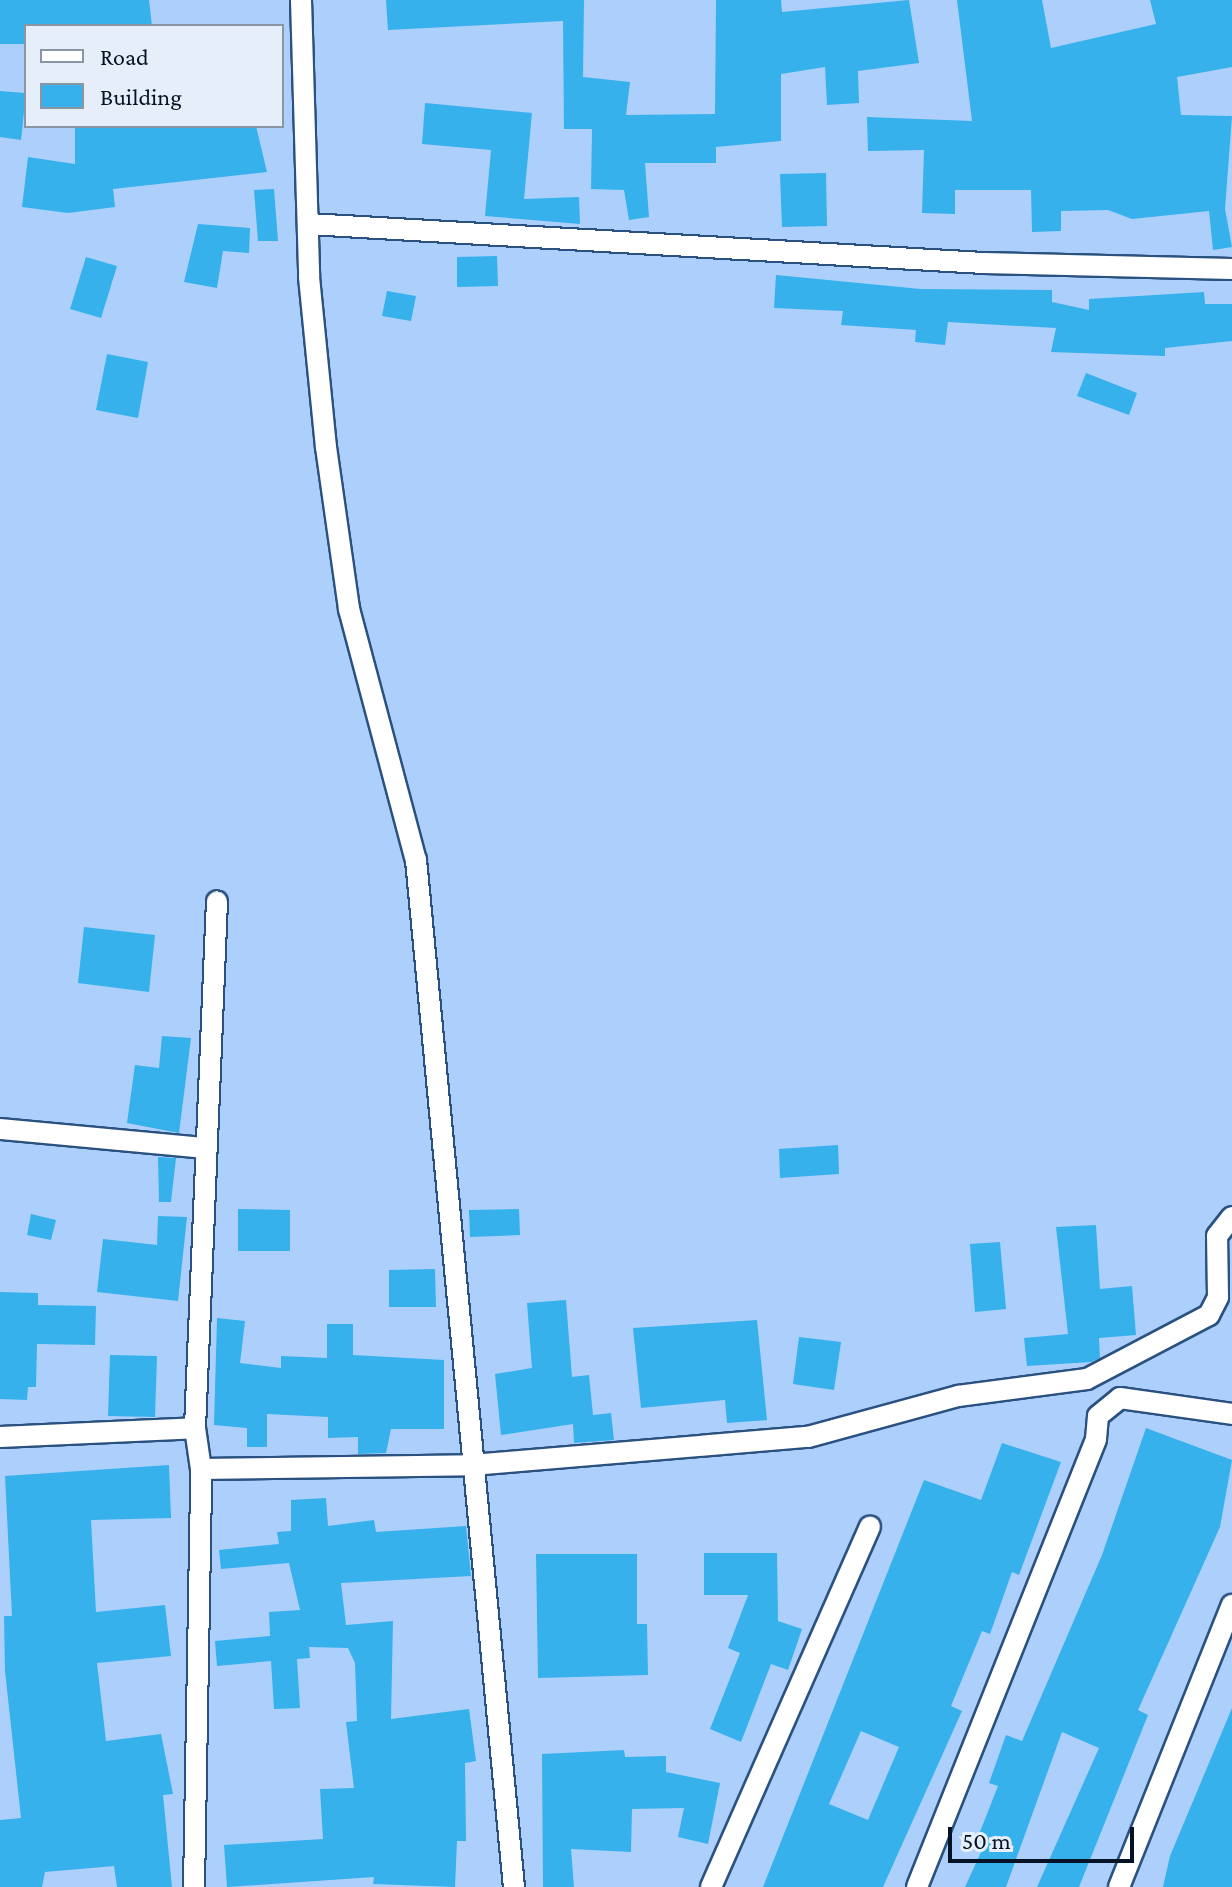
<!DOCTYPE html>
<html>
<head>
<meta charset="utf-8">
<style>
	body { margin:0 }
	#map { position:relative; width:1232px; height:1887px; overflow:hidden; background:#adcffb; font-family:"Crimson Pro",serif }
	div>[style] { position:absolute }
	.building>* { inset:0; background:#36b1ec }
	.roads { filter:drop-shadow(2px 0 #2a5180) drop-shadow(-2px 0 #2a5180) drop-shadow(0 2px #2a5180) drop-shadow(0 -2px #2a5180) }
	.minor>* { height:20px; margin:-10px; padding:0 10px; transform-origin:10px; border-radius:10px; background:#fff }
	span { translate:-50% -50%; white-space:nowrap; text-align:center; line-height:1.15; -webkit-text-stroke:6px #e5eef9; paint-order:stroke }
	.legend { position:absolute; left:24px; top:24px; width:260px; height:104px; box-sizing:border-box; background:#e5eef9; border:2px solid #8b96a5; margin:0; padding:10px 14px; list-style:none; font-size:24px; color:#041326 }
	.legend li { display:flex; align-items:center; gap:16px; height:40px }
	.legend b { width:40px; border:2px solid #8b96a5 }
	.scale { position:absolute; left:948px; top:1827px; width:186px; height:36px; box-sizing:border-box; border:4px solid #041326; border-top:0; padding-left:10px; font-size:24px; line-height:28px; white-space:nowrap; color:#041326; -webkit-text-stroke:6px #e5eef9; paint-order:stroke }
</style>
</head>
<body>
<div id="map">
	<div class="building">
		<div style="clip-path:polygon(0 0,149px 0,152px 26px,26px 26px,26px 44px,0 44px)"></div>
		<div style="clip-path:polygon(386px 0,584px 0,583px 77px,630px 82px,626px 115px,715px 114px,716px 0,781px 0,782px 12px,909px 0,919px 63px,858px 71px,859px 103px,827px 105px,825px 67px,781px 74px,781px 141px,716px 147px,716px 163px,645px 163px,649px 217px,629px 220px,624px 190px,591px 189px,592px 129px,564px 129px,563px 21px,388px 30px)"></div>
		<div style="clip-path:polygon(957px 0,1042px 0,1051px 48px,1156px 24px,1150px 0,1232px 0,1232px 67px,1177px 77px,1181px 115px,1232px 116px,1225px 209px,1232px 247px,1213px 250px,1209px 211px,1132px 219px,1108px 210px,1061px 211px,1061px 231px,1032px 232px,1031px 190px,955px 190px,955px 214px,922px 213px,924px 150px,868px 151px,867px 117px,972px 121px)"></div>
		<div style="clip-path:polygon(0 91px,26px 93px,21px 140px,0 137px)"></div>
		<div style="clip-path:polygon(425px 103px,532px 113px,524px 199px,579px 197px,580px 224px,485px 216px,491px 150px,422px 144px)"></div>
		<div style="clip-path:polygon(75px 126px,256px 126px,267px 172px,113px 189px,115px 207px,68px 213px,22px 207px,28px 157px,75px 164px)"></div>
		<div style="clip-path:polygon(826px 173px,827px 226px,782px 227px,780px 174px)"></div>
		<div style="clip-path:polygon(274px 189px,278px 241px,258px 241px,254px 190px)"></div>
		<div style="clip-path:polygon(198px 224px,250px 228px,249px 253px,223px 251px,217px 288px,184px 282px)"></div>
		<div style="clip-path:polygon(497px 256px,498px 286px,457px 287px,457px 257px)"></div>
		<div style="clip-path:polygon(86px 257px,117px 266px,101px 318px,70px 309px)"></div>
		<div style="clip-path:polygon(776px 275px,921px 289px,1052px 290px,1052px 302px,1089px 310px,1089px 299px,1204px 292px,1205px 304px,1232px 304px,1232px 341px,1165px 348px,1165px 356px,1051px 352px,1056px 328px,948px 322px,945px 345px,915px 342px,916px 330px,841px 325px,843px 311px,774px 308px)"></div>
		<div style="clip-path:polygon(387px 291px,416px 296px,411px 321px,382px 316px)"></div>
		<div style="clip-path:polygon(107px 354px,148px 362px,138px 418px,96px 410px)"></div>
		<div style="clip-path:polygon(1086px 373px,1137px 393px,1129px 415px,1077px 396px)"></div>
		<div style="clip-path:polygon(84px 927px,155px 935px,149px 992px,78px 983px)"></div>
		<div style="clip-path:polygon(162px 1036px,191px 1038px,179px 1133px,127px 1123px,135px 1065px,159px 1068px)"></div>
		<div style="clip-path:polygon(838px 1145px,839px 1174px,780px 1178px,779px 1149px)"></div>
		<div style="clip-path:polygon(158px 1157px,176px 1158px,171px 1202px,159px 1202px)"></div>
		<div style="clip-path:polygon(238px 1209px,290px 1210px,290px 1251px,238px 1251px)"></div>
		<div style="clip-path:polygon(519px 1209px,520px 1235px,470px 1237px,469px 1210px)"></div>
		<div style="clip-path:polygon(31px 1214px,56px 1220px,51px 1240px,27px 1235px)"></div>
		<div style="clip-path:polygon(158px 1216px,187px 1217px,178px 1301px,97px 1292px,103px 1239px,157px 1245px)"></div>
		<div style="clip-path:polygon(1096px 1225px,1100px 1289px,1132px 1286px,1136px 1335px,1099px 1338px,1100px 1358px,1091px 1362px,1027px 1366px,1024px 1338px,1068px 1334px,1056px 1227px)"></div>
		<div style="clip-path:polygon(1000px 1242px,1006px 1309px,975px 1312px,970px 1244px)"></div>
		<div style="clip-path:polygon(435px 1269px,436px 1307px,389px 1307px,389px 1270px)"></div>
		<div style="clip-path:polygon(0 1292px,38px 1293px,38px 1305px,96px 1306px,95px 1345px,37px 1344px,36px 1387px,28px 1387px,27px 1400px,0 1399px)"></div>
		<div style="clip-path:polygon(566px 1300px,572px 1377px,589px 1375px,593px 1415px,611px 1413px,614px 1440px,574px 1443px,573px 1424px,501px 1435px,495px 1374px,532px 1368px,527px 1303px)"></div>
		<div style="clip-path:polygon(217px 1318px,245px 1321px,240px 1363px,281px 1368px,281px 1356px,327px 1358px,327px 1324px,353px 1324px,353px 1355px,444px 1360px,444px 1429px,391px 1429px,386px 1453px,358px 1454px,358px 1437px,328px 1438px,328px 1417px,267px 1414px,267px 1447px,247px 1447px,247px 1428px,214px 1425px)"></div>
		<div style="clip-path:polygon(757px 1320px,767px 1420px,727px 1423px,725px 1400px,641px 1408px,633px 1328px)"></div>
		<div style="clip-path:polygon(799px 1337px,841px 1342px,834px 1390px,793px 1384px)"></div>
		<div style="clip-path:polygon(110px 1355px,157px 1356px,155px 1417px,108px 1416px)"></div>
		<div style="clip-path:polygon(1146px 1428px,1232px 1460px,1220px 1527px,1138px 1710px,1148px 1715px,1079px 1887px,1037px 1887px,1099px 1748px,1062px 1732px,1006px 1887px,965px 1887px,982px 1850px,974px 1847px,998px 1786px,989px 1783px,1006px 1735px,1022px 1741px,1102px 1555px)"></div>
		<div style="clip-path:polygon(evenodd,1002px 1443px,1061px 1462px,1019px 1575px,1012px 1572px,990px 1634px,982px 1631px,951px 1706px,962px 1711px,883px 1887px,763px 1887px,924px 1480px,981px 1500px,1002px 1443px,861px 1731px,899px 1747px,868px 1820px,829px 1804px,861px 1731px)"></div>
		<div style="clip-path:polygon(169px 1465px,171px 1518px,91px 1520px,96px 1612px,165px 1605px,171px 1656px,97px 1663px,106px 1741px,161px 1734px,173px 1794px,163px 1795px,172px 1887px,117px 1887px,114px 1866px,45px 1872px,42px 1887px,0 1887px,0 1820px,21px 1818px,5px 1671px,4px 1616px,12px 1616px,5px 1476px)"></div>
		<div style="clip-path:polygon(326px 1498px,328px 1526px,374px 1520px,376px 1532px,466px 1526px,471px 1576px,341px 1583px,346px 1625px,393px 1621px,391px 1719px,469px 1709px,476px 1761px,465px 1763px,466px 1841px,457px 1841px,455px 1887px,373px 1884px,374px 1877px,227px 1887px,224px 1845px,323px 1839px,320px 1789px,354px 1788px,346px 1722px,357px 1721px,355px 1663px,348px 1648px,309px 1647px,310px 1658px,297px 1659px,300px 1708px,274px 1709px,271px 1661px,217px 1666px,215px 1641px,270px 1636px,269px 1612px,300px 1610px,289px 1563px,221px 1569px,219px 1550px,279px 1544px,277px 1532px,291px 1531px,291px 1500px)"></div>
		<div style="clip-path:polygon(704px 1553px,777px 1553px,778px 1621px,802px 1629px,788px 1670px,771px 1664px,741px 1742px,710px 1729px,740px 1653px,728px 1648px,748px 1595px,704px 1595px)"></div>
		<div style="clip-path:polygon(536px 1554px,637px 1554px,637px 1624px,647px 1624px,648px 1675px,538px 1678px)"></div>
		<div style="clip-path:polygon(1232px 1708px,1232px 1887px,1163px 1887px,1170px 1856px)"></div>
		<div style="clip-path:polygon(624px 1750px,625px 1757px,666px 1756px,666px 1772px,720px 1783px,708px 1844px,678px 1837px,684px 1808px,632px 1809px,631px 1852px,571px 1849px,574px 1887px,543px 1887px,542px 1754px)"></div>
	</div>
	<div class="roads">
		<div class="minor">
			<div style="left:301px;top:0;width:277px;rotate:88.3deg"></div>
			<div style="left:309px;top:277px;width:171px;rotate:84.3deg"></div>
			<div style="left:326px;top:447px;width:164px;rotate:81.9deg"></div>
			<div style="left:349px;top:609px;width:260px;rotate:75.1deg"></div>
			<div style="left:416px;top:860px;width:1032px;rotate:84.55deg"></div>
			<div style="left:309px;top:224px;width:676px;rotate:3.31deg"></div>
			<div style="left:984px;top:263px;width:248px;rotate:1.4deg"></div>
			<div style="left:0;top:1129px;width:205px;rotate:5.3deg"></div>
			<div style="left:195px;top:1428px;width:527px;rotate:-87.61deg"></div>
			<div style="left:0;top:1437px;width:195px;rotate:-2.6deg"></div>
			<div style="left:195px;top:1428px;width:41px;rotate:81.7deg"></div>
			<div style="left:194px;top:1887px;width:418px;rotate:-89deg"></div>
			<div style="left:201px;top:1469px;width:271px;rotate:-0.8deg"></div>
			<div style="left:472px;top:1465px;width:337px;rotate:-4.8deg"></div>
			<div style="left:808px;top:1437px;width:156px;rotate:-15.3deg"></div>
			<div style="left:958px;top:1396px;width:130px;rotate:-7.5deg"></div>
			<div style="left:1087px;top:1379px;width:138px;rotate:-27.7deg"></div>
			<div style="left:1209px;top:1315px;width:20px;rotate:-63deg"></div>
			<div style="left:1218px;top:1297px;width:61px;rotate:-90.9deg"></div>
			<div style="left:1217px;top:1236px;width:24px;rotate:-52deg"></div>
			<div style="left:711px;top:1887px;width:394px;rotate:-66.2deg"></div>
			<div style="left:917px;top:1887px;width:482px;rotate:-68.2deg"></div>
			<div style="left:1096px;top:1439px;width:23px;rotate:-85deg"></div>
			<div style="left:1098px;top:1416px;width:28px;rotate:-39deg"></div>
			<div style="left:1120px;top:1398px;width:113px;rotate:8.1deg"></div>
			<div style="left:1119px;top:1887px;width:304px;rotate:-68.2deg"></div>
		</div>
	</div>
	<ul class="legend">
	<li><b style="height:10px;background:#fff"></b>Road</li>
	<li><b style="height:22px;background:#36b1ec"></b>Building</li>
	</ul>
	<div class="scale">50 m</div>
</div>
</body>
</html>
